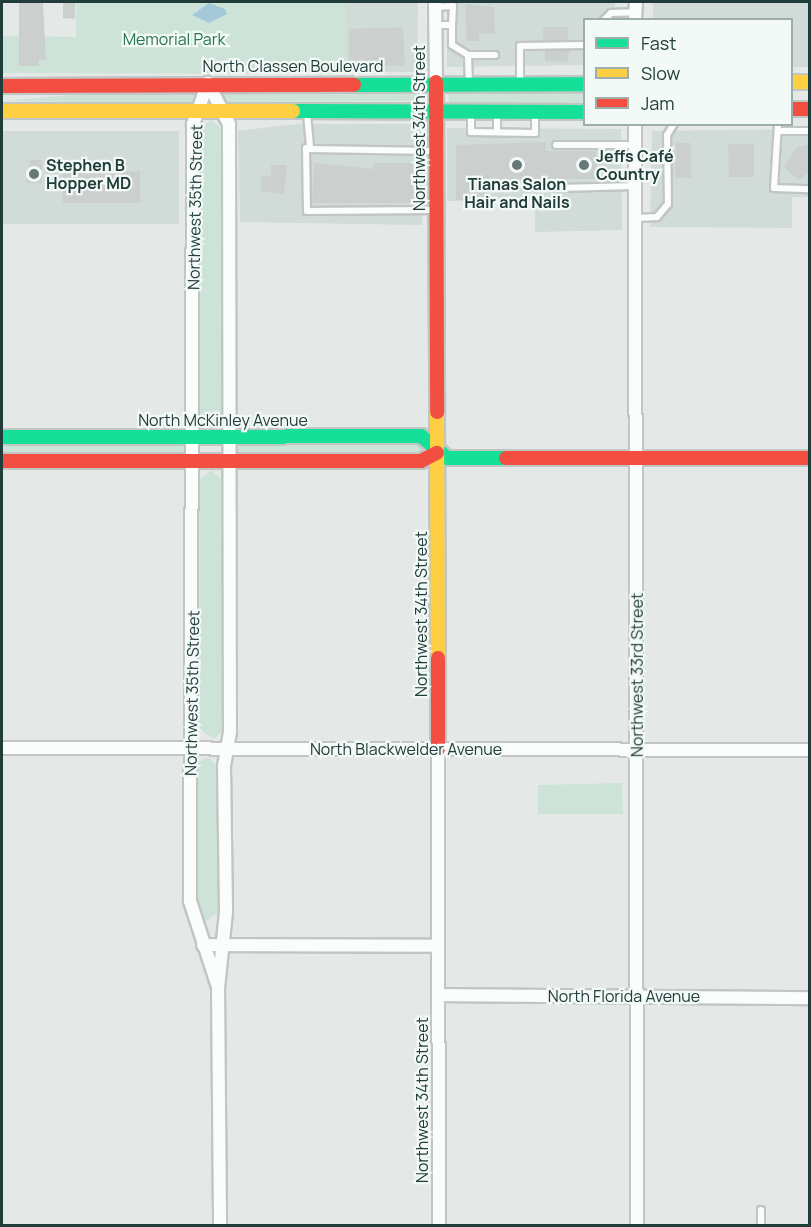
<!DOCTYPE html>
<html>
<head>
<meta charset="utf-8">
<style>
	body { margin:0 }
	#map { position:relative; width:811px; height:1227px; overflow:hidden; background:#e4e9e8; font-family:Manrope,sans-serif }
	div>[style] { position:absolute }
	.built>* { inset:0; background:#d1dbd8 }
	.green>* { inset:0; background:#cde3d7 }
	.water>* { inset:0; background:#a4cad9 }
	.building>* { inset:0; background:#cbd0cf }
	.roads { filter:drop-shadow(2px 0 #c1c6c5) drop-shadow(-2px 0 #c1c6c5) drop-shadow(0 2px #c1c6c5) drop-shadow(0 -2px #c1c6c5) }
	.lane>* { height:6px; margin:-3px; padding:0 3px; transform-origin:3px; border-radius:3px; background:#fbfcfc }
	.street>* { height:12px; margin:-6px; padding:0 6px; transform-origin:6px; border-radius:6px; background:#fbfcfc }
	.fast>* { height:14px; margin:-7px; padding:0 7px; transform-origin:7px; border-radius:7px; background:#16e098 }
	.slow>* { height:14px; margin:-7px; padding:0 7px; transform-origin:7px; border-radius:7px; background:#ffcf43 }
	.jam>* { height:14px; margin:-7px; padding:0 7px; transform-origin:7px; border-radius:7px; background:#f24e42 }
	.dots>* { width:16px; height:16px; translate:-50% -50%; box-sizing:border-box; border:3px solid #f2f9f6; border-radius:50% }
	span { translate:-50% -50%; white-space:nowrap; text-align:center; line-height:1.15; -webkit-text-stroke:4.5px #f2f9f6; paint-order:stroke }
	.park-label { font-size:16px; color:#2a7552 }
	.street-label { font-size:16px; color:#213d3a }
	.poi-label { font-size:16px; color:#213d3a; font-weight:700 }
	.left { translate:0 -50%; text-align:left }
	.frame { position:absolute; inset:0; border:3px solid #213d3a; pointer-events:none }
	.legend { position:absolute; left:583px; top:18px; width:210px; height:108px; box-sizing:border-box; background:#f2f9f6; border:2px solid #9eaeab; margin:0; padding:8px 10px; list-style:none; font-size:18px; color:#213d3a }
	.legend li { display:flex; align-items:center; gap:12px; height:30px }
	.legend b { width:30px; border:2px solid #9eaeab }
</style>
</head>
<body>
<div id="map">
	<div class="built">
		<div style="clip-path:polygon(346px 2px,418px 2px,417px 72px,346px 72px)"></div>
		<div style="clip-path:polygon(447px 2px,615px 2px,615px 19px,584px 20px,584px 65px,447px 67px)"></div>
		<div style="clip-path:polygon(653px 2px,809px 2px,809px 67px,792px 67px,792px 20px,653px 19px)"></div>
		<div style="clip-path:polygon(297px 124px,423px 124px,422px 225px,240px 222px,238px 131px)"></div>
		<div style="clip-path:polygon(447px 128px,621px 129px,622px 230px,535px 232px,535px 201px,447px 201px)"></div>
		<div style="clip-path:polygon(809px 129px,809px 197px,792px 197px,792px 228px,650px 227px,652px 131px)"></div>
		<div style="clip-path:polygon(2px 131px,179px 131px,179px 224px,2px 224px)"></div>
	</div>
	<div class="green">
		<div style="clip-path:polygon(76px 2px,346px 2px,346px 74px,2px 73px,2px 36px,76px 37px)"></div>
		<div style="clip-path:polygon(584px 92px,584px 103px,449px 103px,449px 94px,455px 92px)"></div>
		<div style="clip-path:polygon(91px 93px,195px 93px,199px 94px,192px 104px,4px 101px)"></div>
		<div style="clip-path:polygon(228px 93px,419px 93px,423px 101px,222px 102px,221px 95px)"></div>
		<div style="clip-path:polygon(211px 120px,222px 129px,223px 420px,212px 430px,199px 419px,199px 129px)"></div>
		<div style="clip-path:polygon(420px 442px,424px 455px,240px 454px,237px 450px,240px 444px)"></div>
		<div style="clip-path:polygon(182px 443px,185px 453px,2px 454px,2px 445px)"></div>
		<div style="clip-path:polygon(211px 470px,223px 481px,224px 729px,214px 739px,200px 730px,199px 480px)"></div>
		<div style="clip-path:polygon(208px 757px,219px 767px,220px 911px,206px 921px,196px 910px,196px 764px)"></div>
		<div style="clip-path:polygon(622px 783px,623px 814px,538px 814px,538px 785px)"></div>
	</div>
	<div class="water">
		<div style="clip-path:polygon(209px 3px,225px 9px,227px 14px,209px 23px,192px 15px)"></div>
	</div>
	<div class="building">
		<div style="clip-path:polygon(19px 2px,43px 2px,46px 60px,39px 59px,39px 66px,19px 66px)"></div>
		<div style="clip-path:polygon(63px 2px,75px 2px,75px 19px,63px 18px)"></div>
		<div style="clip-path:polygon(465px 4px,494px 7px,495px 34px,479px 34px,479px 41px,467px 41px)"></div>
		<div style="clip-path:polygon(403px 27px,405px 66px,349px 66px,349px 29px)"></div>
		<div style="clip-path:polygon(543px 27px,568px 27px,568px 40px,543px 40px)"></div>
		<div style="clip-path:polygon(569px 50px,568px 62px,545px 61px,545px 51px)"></div>
		<div style="clip-path:polygon(546px 142px,546px 151px,596px 151px,596px 179px,486px 179px,486px 200px,456px 200px,456px 145px)"></div>
		<div style="clip-path:polygon(676px 143px,691px 143px,691px 178px,675px 178px)"></div>
		<div style="clip-path:polygon(728px 144px,754px 144px,754px 177px,729px 177px)"></div>
		<div style="clip-path:polygon(810px 144px,810px 172px,798px 180px,784px 167px,797px 147px)"></div>
		<div style="clip-path:polygon(30px 160px,42px 160px,42px 183px,26px 183px)"></div>
		<div style="clip-path:polygon(62px 163px,124px 164px,124px 171px,140px 171px,140px 203px,63px 203px)"></div>
		<div style="clip-path:polygon(314px 163px,373px 169px,373px 163px,415px 163px,417px 203px,312px 203px)"></div>
		<div style="clip-path:polygon(271px 165px,287px 165px,284px 194px,261px 191px,261px 175px,271px 176px)"></div>
	</div>
	<div class="roads">
		<div class="lane">
			<div style="left:435px;top:7px;width:18px;rotate:-3deg"></div>
			<div style="left:453px;top:6px;width:19px;rotate:93deg"></div>
			<div style="left:604px;top:20px;width:10px;rotate:-45deg"></div>
			<div style="left:611px;top:13px;width:24px;rotate:-2deg"></div>
			<div style="left:435px;top:25px;width:17px"></div>
			<div style="left:452px;top:25px;width:20px;rotate:90deg"></div>
			<div style="left:452px;top:45px;width:19px;rotate:32deg"></div>
			<div style="left:468px;top:55px;width:27px;rotate:88deg"></div>
			<div style="left:468px;top:55px;width:27px"></div>
			<div style="left:520px;top:82px;width:36px;rotate:-90deg"></div>
			<div style="left:520px;top:46px;width:64px;rotate:-0.9deg"></div>
			<div style="left:471px;top:112px;width:20px;rotate:90deg"></div>
			<div style="left:471px;top:132px;width:64px;rotate:0.9deg"></div>
			<div style="left:535px;top:133px;width:21px;rotate:-90deg"></div>
			<div style="left:497px;top:112px;width:20px;rotate:90deg"></div>
			<div style="left:307px;top:113px;width:36px;rotate:85deg"></div>
			<div style="left:310px;top:149px;width:125px;rotate:0.9deg"></div>
			<div style="left:778px;top:124px;width:64px;rotate:93.6deg"></div>
			<div style="left:774px;top:188px;width:36px;rotate:2deg"></div>
			<div style="left:778px;top:131px;width:32px"></div>
			<div style="left:556px;top:145px;width:79px"></div>
			<div style="left:306px;top:148px;width:63px;rotate:89.1deg"></div>
			<div style="left:307px;top:211px;width:128px;rotate:-0.4deg"></div>
			<div style="left:559px;top:188px;width:76px;rotate:-1.5deg"></div>
			<div style="left:637px;top:218px;width:20px;rotate:-3deg"></div>
			<div style="left:657px;top:217px;width:17px;rotate:-50deg"></div>
			<div style="left:668px;top:204px;width:69px;rotate:-90.8deg"></div>
			<div style="left:667px;top:135px;width:13px;rotate:-58deg"></div>
			<div style="left:761px;top:1226px;width:16px;rotate:-90deg"></div>
		</div>
		<div class="street">
			<div style="left:435px;top:2px;width:80px;rotate:89.3deg"></div>
			<div style="left:635px;top:20px;width:18px;rotate:-87deg"></div>
			<div style="left:208px;top:83px;width:46px;rotate:62.9deg"></div>
			<div style="left:229px;top:124px;width:608px;rotate:89.91deg"></div>
			<div style="left:230px;top:732px;width:35px;rotate:100deg"></div>
			<div style="left:224px;top:766px;width:146px;rotate:89.2deg"></div>
			<div style="left:226px;top:912px;width:76px;rotate:96deg"></div>
			<div style="left:218px;top:988px;width:238px;rotate:89.5deg"></div>
			<div style="left:208px;top:83px;width:44px;rotate:110.1deg"></div>
			<div style="left:193px;top:124px;width:777px;rotate:90.22deg"></div>
			<div style="left:190px;top:901px;width:87px;rotate:72deg"></div>
			<div style="left:635px;top:124px;width:1102px;rotate:89.9deg"></div>
			<div style="left:2px;top:748px;width:808px;rotate:0.14deg"></div>
			<div style="left:438px;top:749px;width:477px;rotate:89.9deg"></div>
			<div style="left:203px;top:945px;width:235px;rotate:0.2deg"></div>
			<div style="left:438px;top:995px;width:372px;rotate:0.5deg"></div>
		</div>
		<div class="fast">
			<div style="left:354px;top:85px;width:230px;rotate:-0.2deg"></div>
			<div style="left:293px;top:111px;width:291px;rotate:0.2deg"></div>
			<div style="left:2px;top:437px;width:419px;rotate:-0.1deg"></div>
			<div style="left:421px;top:436px;width:34px;rotate:40deg"></div>
			<div style="left:447px;top:458px;width:59px"></div>
		</div>
		<div class="slow">
			<div style="left:792px;top:82px;width:18px"></div>
			<div style="left:2px;top:111px;width:291px"></div>
			<div style="left:437px;top:412px;width:246px;rotate:89.8deg"></div>
		</div>
		<div class="jam">
			<div style="left:436px;top:82px;width:330px;rotate:89.8deg"></div>
			<div style="left:2px;top:86px;width:352px;rotate:-0.2deg"></div>
			<div style="left:792px;top:109px;width:18px"></div>
			<div style="left:506px;top:458px;width:304px"></div>
			<div style="left:2px;top:461px;width:419px"></div>
			<div style="left:421px;top:461px;width:18px;rotate:-27deg"></div>
			<div style="left:438px;top:658px;width:91px;rotate:90deg"></div>
		</div>
	</div>
	<div class="dots">
		<div style="left:517px;top:165px;background:#657977"></div>
		<div style="left:584px;top:165px;background:#657977"></div>
		<div style="left:34px;top:174px;background:#657977"></div>
	</div>
	<div class="park-label">
		<span style="left:174px;top:39px">Memorial Park</span>
	</div>
	<div class="street-label">
		<span style="left:293px;top:66px">North Classen Boulevard</span>
		<span style="left:419px;top:128px;rotate:-90deg">Northwest 34th Street</span>
		<span style="left:195px;top:207px;rotate:-89deg">Northwest 35th Street</span>
		<span style="left:223px;top:420px">North McKinley Avenue</span>
		<span style="left:421px;top:614px;rotate:-90deg">Northwest 34th Street</span>
		<span style="left:637px;top:675px;rotate:-90deg">Northwest 33rd Street</span>
		<span style="left:192px;top:693px;rotate:-89deg">Northwest 35th Street</span>
		<span style="left:406px;top:749px">North Blackwelder Avenue</span>
		<span style="left:624px;top:996px">North Florida Avenue</span>
		<span style="left:422px;top:1100px;rotate:-90deg">Northwest 34th Street</span>
	</div>
	<div class="poi-label">
		<span class="left" style="left:596px;top:165px">Jeffs Café<br>Country</span>
		<span class="left" style="left:46px;top:174px">Stephen B<br>Hopper MD</span>
		<span style="left:517px;top:193px">Tianas Salon<br>Hair and Nails</span>
	</div>
	<div class="frame"></div>
	<ul class="legend">
	<li><b style="height:8px;background:#16e098"></b>Fast</li>
	<li><b style="height:8px;background:#ffcf43"></b>Slow</li>
	<li><b style="height:8px;background:#f24e42"></b>Jam</li>
	</ul>
</div>
</body>
</html>
